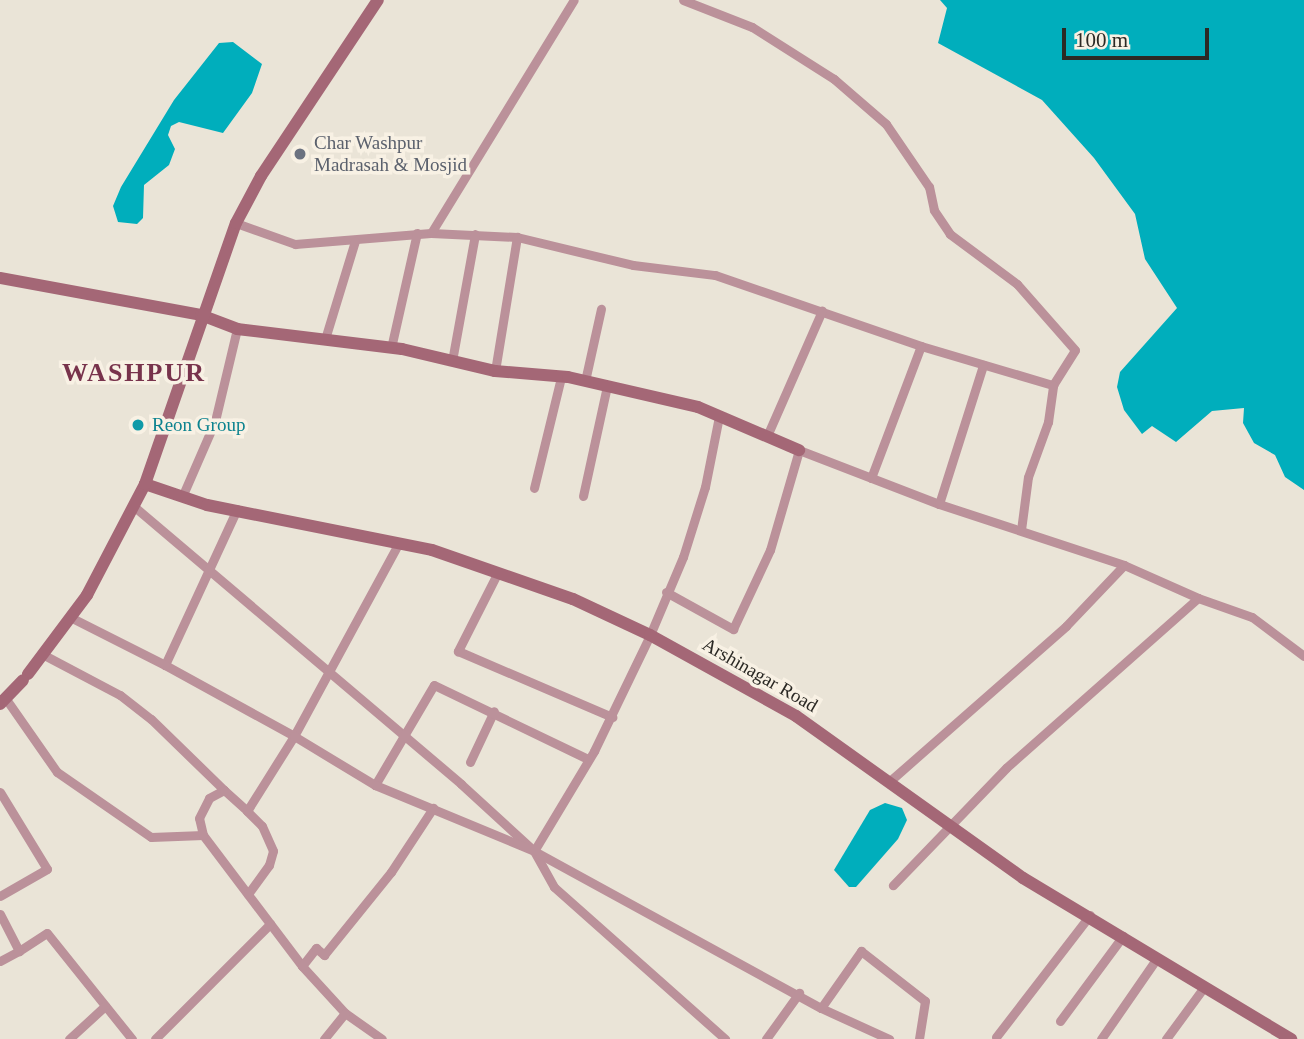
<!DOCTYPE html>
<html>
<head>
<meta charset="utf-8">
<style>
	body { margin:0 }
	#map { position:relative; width:1304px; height:1039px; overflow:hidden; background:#eae4d7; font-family:"Times New Roman",serif }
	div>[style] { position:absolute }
	.water>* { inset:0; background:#00aebc }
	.street>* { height:9px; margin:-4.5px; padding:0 4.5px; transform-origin:4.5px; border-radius:4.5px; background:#bb919a }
	.secondary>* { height:12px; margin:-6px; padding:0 6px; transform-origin:6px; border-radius:6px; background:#a46776 }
	.dots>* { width:19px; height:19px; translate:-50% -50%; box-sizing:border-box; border:4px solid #f8f1e4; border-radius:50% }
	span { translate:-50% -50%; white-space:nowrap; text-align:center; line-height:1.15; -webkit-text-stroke:7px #f8f1e4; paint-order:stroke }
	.worship-label { font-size:19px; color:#5b616d }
	.left { translate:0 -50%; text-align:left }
	.culture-label { font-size:19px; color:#0d838f }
	.street-label { font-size:19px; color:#2b2924 }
	.district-label { font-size:26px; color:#78334c; font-weight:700; letter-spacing:2px }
	.scale { position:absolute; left:1062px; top:28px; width:147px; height:32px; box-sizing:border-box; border:4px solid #2b2924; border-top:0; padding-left:9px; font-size:21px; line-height:24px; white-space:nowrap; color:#2b2924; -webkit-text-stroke:5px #f8f1e4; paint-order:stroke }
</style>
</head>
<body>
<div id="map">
	<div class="water">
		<div style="clip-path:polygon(940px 0,1304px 0,1304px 490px,1285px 477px,1275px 455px,1254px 443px,1243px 423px,1244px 408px,1212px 411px,1176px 442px,1152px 426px,1142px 434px,1124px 410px,1117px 387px,1120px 372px,1177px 308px,1145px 259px,1135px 214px,1094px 158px,1042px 100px,938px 43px,947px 8px)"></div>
		<div style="clip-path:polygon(233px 42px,262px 64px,252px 93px,223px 133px,179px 122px,171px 126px,168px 135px,175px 149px,169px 165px,144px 185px,143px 218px,137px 224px,118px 222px,113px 206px,121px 187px,174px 100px,219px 43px)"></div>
		<div style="clip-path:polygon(885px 803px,902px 808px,907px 820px,898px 839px,856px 887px,849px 887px,834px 870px,870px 810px)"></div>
	</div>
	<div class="street">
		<div style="left:236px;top:223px;width:63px;rotate:19.6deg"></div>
		<div style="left:295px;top:244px;width:136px;rotate:-4.6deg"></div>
		<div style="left:431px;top:233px;width:86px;rotate:2.7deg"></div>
		<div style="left:517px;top:237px;width:119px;rotate:13.6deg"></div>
		<div style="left:633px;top:265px;width:83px;rotate:7deg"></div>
		<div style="left:715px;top:275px;width:218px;rotate:19deg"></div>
		<div style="left:921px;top:346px;width:138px;rotate:16.5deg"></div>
		<div style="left:1053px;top:385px;width:41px;rotate:-57.8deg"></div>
		<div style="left:1075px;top:350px;width:88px;rotate:-131.3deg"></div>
		<div style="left:1017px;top:284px;width:84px;rotate:-143.3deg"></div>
		<div style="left:950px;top:234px;width:29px;rotate:-124deg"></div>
		<div style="left:934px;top:210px;width:24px;rotate:-102deg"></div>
		<div style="left:929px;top:187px;width:76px;rotate:-124.3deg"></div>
		<div style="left:886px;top:124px;width:69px;rotate:-139.1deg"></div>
		<div style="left:834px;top:79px;width:97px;rotate:-147.6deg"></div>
		<div style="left:752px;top:27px;width:74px;rotate:-158.6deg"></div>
		<div style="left:431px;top:233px;width:273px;rotate:-58.5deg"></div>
		<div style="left:325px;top:339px;width:102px;rotate:-73deg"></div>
		<div style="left:391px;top:348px;width:118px;rotate:-77.3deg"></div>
		<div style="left:452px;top:361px;width:129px;rotate:-79.7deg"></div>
		<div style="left:495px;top:371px;width:136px;rotate:-80.7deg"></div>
		<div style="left:585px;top:381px;width:74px;rotate:-77.5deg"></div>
		<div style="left:767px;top:436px;width:137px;rotate:-66.3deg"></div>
		<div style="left:871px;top:478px;width:141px;rotate:-69.3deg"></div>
		<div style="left:534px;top:488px;width:114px;rotate:-76.3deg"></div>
		<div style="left:583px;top:496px;width:113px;rotate:-77.7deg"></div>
		<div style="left:182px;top:497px;width:83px;rotate:-66.5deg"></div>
		<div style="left:215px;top:421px;width:95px;rotate:-76.6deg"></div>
		<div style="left:939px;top:504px;width:146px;rotate:-72.4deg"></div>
		<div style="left:137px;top:509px;width:425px;rotate:40.3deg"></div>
		<div style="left:461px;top:784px;width:99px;rotate:42.5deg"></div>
		<div style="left:534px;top:851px;width:41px;rotate:60.9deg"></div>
		<div style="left:554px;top:887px;width:229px;rotate:41.6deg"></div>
		<div style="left:237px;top:509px;width:172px;rotate:114.8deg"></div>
		<div style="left:165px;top:665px;width:147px;rotate:28.8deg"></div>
		<div style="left:294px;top:736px;width:220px;rotate:-61.5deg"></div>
		<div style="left:1021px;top:530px;width:53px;rotate:-82.5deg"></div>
		<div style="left:1028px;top:477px;width:59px;rotate:-70deg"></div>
		<div style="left:1048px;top:422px;width:37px;rotate:-82deg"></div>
		<div style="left:498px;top:572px;width:89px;rotate:116.9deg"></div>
		<div style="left:458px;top:651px;width:168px;rotate:23.2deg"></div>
		<div style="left:666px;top:592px;width:77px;rotate:28.9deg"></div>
		<div style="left:733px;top:629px;width:87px;rotate:-64.9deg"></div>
		<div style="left:770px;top:550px;width:104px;rotate:-73.8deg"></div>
		<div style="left:799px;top:450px;width:150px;rotate:21.1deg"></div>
		<div style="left:939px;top:504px;width:195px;rotate:18.2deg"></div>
		<div style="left:1198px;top:598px;width:57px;rotate:19.4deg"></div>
		<div style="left:1252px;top:617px;width:65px;rotate:36.9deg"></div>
		<div style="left:72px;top:618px;width:104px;rotate:26.8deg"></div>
		<div style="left:44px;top:655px;width:86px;rotate:27.8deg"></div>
		<div style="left:120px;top:695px;width:39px;rotate:38deg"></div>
		<div style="left:151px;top:719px;width:102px;rotate:44.2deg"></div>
		<div style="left:6px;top:699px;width:89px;rotate:55.1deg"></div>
		<div style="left:57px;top:772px;width:114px;rotate:34.7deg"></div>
		<div style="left:151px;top:837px;width:52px;rotate:-2.2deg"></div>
		<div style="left:203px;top:835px;width:164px;rotate:52.9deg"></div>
		<div style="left:302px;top:966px;width:64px;rotate:47.5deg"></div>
		<div style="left:345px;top:1013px;width:45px;rotate:35.1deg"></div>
		<div style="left:470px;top:762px;width:56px;rotate:-64.8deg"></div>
		<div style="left:891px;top:780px;width:233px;rotate:-41.3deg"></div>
		<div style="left:1066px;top:626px;width:84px;rotate:-46.4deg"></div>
		<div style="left:1124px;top:565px;width:81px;rotate:24deg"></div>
		<div style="left:1198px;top:598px;width:256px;rotate:138.5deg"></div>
		<div style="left:1006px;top:768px;width:163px;rotate:134deg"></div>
		<div style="left:375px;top:785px;width:116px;rotate:-59.5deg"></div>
		<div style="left:434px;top:685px;width:171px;rotate:25.7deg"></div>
		<div style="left:0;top:792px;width:90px;rotate:58.6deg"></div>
		<div style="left:47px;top:869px;width:54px;rotate:150.1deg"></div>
		<div style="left:247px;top:811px;width:21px;rotate:45deg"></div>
		<div style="left:262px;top:826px;width:27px;rotate:66deg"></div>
		<div style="left:273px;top:851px;width:15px;rotate:106deg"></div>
		<div style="left:269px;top:865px;width:36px;rotate:126deg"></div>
		<div style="left:203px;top:835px;width:17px;rotate:-103deg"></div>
		<div style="left:199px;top:818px;width:22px;rotate:-63deg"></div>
		<div style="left:209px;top:798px;width:17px;rotate:-28deg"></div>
		<div style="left:224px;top:790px;width:31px;rotate:42deg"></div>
		<div style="left:247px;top:811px;width:89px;rotate:-57.9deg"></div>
		<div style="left:294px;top:736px;width:95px;rotate:31.2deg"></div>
		<div style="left:375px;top:785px;width:172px;rotate:22.5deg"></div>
		<div style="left:534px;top:851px;width:327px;rotate:28.7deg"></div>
		<div style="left:821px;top:1008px;width:75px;rotate:24.5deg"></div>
		<div style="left:534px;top:851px;width:117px;rotate:-59deg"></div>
		<div style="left:594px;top:751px;width:129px;rotate:-64.2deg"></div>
		<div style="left:650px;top:635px;width:85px;rotate:-67.1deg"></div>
		<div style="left:683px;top:557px;width:73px;rotate:-72.6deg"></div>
		<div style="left:705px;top:487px;width:72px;rotate:-78.8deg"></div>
		<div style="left:0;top:914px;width:42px;rotate:62.8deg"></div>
		<div style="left:19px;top:951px;width:33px;rotate:-33deg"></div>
		<div style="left:47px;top:933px;width:136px;rotate:51.3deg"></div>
		<div style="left:0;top:961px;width:21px;rotate:-28deg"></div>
		<div style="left:302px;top:966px;width:23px;rotate:-52deg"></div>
		<div style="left:316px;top:948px;width:11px;rotate:41deg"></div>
		<div style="left:324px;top:955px;width:107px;rotate:-51.1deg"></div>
		<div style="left:391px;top:872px;width:77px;rotate:-56.7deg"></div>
		<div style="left:821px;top:1008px;width:70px;rotate:-54.9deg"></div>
		<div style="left:861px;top:951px;width:81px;rotate:38deg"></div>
		<div style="left:925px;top:1001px;width:38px;rotate:99deg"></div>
		<div style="left:1060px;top:1021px;width:106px;rotate:-53.5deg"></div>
		<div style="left:996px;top:1037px;width:154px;rotate:-52.4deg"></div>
		<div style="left:69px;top:1039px;width:49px;rotate:-42.5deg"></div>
		<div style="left:155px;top:1039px;width:163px;rotate:-45deg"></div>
		<div style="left:324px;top:1039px;width:33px;rotate:-51deg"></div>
		<div style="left:766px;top:1039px;width:57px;rotate:-54.3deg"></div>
		<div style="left:1101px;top:1039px;width:98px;rotate:-55.3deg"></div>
		<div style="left:1166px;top:1039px;width:64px;rotate:-53.8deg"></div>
	</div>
	<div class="secondary">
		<div style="left:0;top:278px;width:204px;rotate:10.4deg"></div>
		<div style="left:201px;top:315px;width:39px;rotate:21deg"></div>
		<div style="left:237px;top:329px;width:166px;rotate:6.9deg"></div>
		<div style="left:402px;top:349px;width:96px;rotate:13.3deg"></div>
		<div style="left:495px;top:371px;width:73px;rotate:4.7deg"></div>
		<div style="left:568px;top:377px;width:133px;rotate:13deg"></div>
		<div style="left:698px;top:407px;width:110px;rotate:23.1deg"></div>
		<div style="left:145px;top:484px;width:65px;rotate:18.7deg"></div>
		<div style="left:207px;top:505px;width:229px;rotate:11.3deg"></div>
		<div style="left:432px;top:550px;width:149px;rotate:19.2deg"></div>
		<div style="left:573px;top:599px;width:85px;rotate:25.1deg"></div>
		<div style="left:650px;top:635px;width:167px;rotate:29deg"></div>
		<div style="left:796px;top:716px;width:279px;rotate:35.5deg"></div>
		<div style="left:1023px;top:878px;width:313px;rotate:31deg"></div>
		<div style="left:28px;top:674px;width:99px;rotate:-53.2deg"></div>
		<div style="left:87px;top:595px;width:125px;rotate:-62.4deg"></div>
		<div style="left:145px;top:484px;width:276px;rotate:-70.8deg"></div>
		<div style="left:236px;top:223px;width:53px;rotate:-62deg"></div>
		<div style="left:261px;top:176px;width:211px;rotate:-56.4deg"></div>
		<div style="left:0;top:704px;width:33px;rotate:-46deg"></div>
	</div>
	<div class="dots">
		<div style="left:300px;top:154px;background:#6b7280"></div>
		<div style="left:138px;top:425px;background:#0f9aa8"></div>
	</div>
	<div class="worship-label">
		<span class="left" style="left:314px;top:154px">Char Washpur<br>Madrasah &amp; Mosjid</span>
	</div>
	<div class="culture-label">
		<span class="left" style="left:152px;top:425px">Reon Group</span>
	</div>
	<div class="street-label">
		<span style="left:760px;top:675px;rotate:30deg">Arshinagar Road</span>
	</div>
	<div class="district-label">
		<span style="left:134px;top:373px">WASHPUR</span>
	</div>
	<div class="scale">100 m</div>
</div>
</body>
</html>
